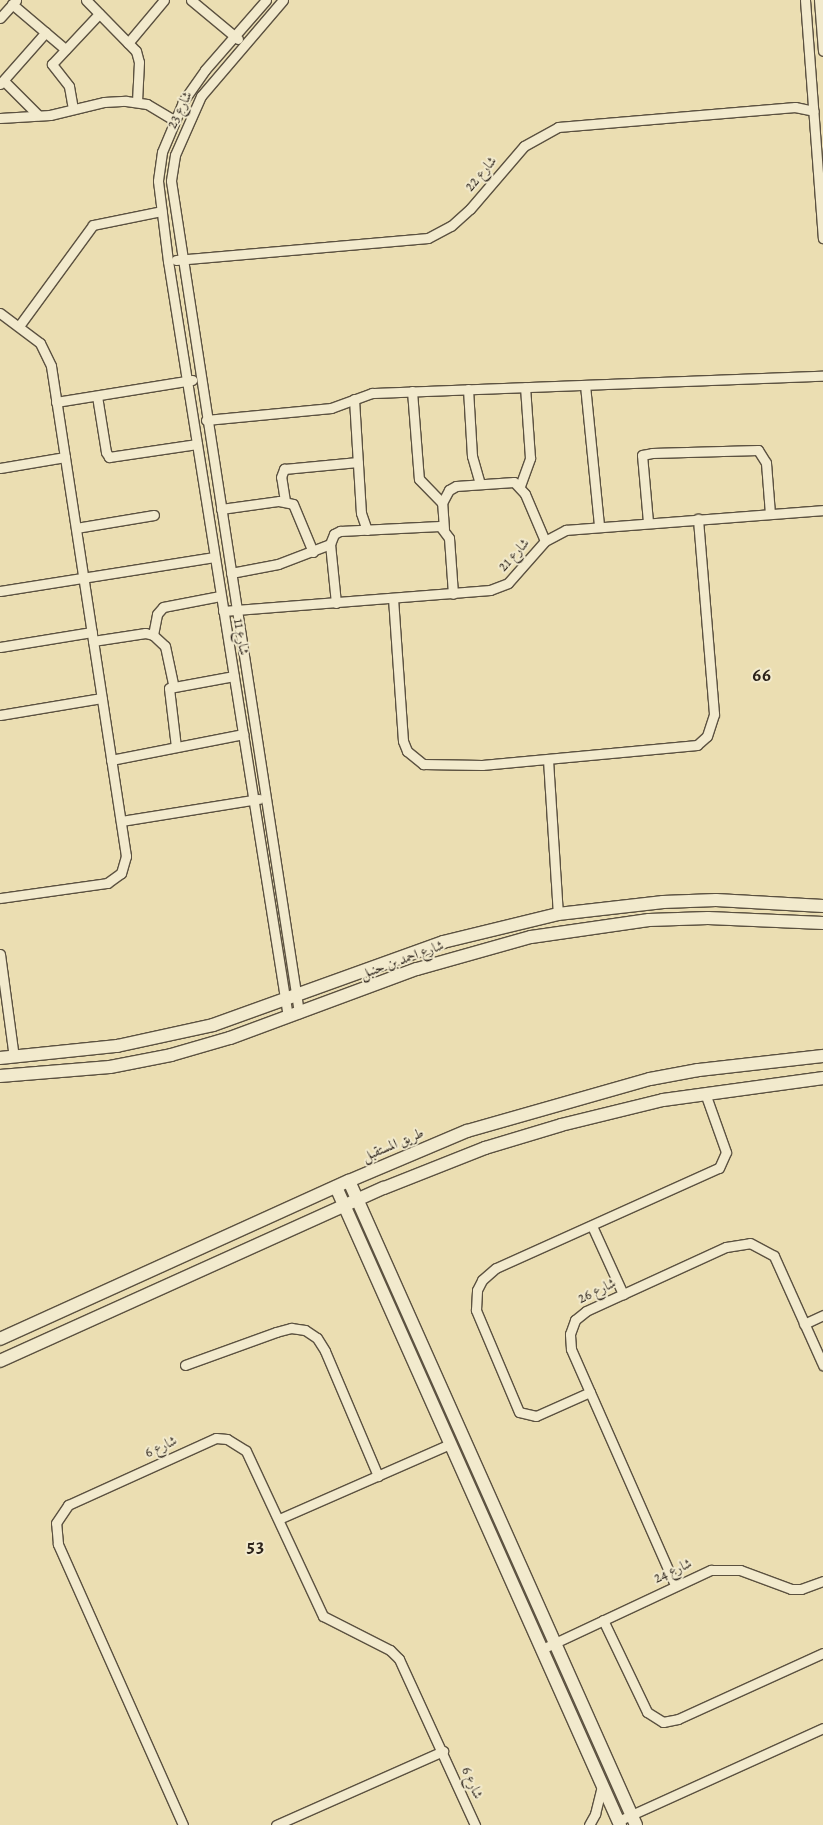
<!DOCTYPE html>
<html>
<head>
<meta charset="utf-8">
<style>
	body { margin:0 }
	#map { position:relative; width:823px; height:1825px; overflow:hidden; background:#ebdeb2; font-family:Alegreya,Amiri,serif }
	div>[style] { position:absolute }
	.roads { filter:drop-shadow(1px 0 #5b5140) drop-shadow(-1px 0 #5b5140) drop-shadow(0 1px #5b5140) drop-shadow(0 -1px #5b5140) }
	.street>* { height:9px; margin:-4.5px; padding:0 4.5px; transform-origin:4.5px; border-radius:4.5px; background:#f2eacd }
	.secondary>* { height:12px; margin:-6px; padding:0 6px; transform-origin:6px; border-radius:6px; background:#f2eacd }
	span { translate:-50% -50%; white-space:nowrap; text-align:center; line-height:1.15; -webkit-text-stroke:4px #f2eacd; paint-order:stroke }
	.street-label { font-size:14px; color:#2b221a }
	.district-label { font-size:19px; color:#2b221a; font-weight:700; letter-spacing:1px }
</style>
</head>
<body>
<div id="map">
	<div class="roads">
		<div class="street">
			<div style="left:86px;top:0;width:71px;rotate:45.6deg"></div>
			<div style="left:136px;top:51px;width:11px;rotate:75deg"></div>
			<div style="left:139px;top:62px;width:40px;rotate:92.9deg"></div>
			<div style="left:191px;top:0;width:61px;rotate:39.7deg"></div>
			<div style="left:266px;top:0;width:93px;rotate:131.1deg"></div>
			<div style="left:205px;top:70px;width:39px;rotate:125deg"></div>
			<div style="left:183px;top:102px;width:54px;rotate:112.8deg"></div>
			<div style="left:162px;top:152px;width:29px;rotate:98deg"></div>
			<div style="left:158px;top:181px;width:81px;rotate:82.9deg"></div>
			<div style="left:168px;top:261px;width:765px;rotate:80.98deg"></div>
			<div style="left:283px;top:0;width:126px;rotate:130.5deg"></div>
			<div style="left:201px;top:96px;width:64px;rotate:113.8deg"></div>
			<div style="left:175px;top:155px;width:26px;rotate:99deg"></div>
			<div style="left:171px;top:181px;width:842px;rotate:81.25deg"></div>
			<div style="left:805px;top:0;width:239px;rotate:85.7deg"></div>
			<div style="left:819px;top:0;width:51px;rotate:85.5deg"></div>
			<div style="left:12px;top:4px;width:70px;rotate:40.3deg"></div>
			<div style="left:0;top:18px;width:24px;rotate:-48deg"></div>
			<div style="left:128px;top:43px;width:56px;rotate:-50.1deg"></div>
			<div style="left:5px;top:82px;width:47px;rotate:45deg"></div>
			<div style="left:0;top:84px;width:69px;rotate:-48.5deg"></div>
			<div style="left:73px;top:109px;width:23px;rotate:-100deg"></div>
			<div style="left:69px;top:86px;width:28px;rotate:-128deg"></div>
			<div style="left:52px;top:64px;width:69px;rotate:-46.8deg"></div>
			<div style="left:0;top:118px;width:50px;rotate:-3.4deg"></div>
			<div style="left:50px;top:115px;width:56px;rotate:-13.5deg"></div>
			<div style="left:104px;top:102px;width:22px;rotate:-3deg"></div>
			<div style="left:126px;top:101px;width:21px;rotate:8deg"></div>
			<div style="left:147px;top:104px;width:31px;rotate:31deg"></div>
			<div style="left:176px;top:260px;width:253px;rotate:-5deg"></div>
			<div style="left:428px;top:238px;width:26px;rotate:-28deg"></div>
			<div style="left:451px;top:226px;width:25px;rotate:-42deg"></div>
			<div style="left:470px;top:209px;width:83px;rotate:-49.4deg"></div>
			<div style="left:524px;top:146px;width:39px;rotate:-29deg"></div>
			<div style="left:558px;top:127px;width:238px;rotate:-4.8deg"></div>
			<div style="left:795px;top:107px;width:19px;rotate:12deg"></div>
			<div style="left:0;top:313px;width:50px;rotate:36.9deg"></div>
			<div style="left:40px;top:343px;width:25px;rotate:64deg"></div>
			<div style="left:51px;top:366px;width:496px;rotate:81.3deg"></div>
			<div style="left:126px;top:856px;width:18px;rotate:106deg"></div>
			<div style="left:121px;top:873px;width:17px;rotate:144deg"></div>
			<div style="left:107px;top:883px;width:108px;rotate:172deg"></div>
			<div style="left:19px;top:326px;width:125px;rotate:-53.8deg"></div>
			<div style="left:93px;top:225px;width:70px;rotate:-11.5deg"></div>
			<div style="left:585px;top:385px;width:142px;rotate:84.3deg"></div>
			<div style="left:468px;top:389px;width:67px;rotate:86.6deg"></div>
			<div style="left:472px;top:456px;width:29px;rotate:74deg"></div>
			<div style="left:412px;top:391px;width:88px;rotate:85.5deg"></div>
			<div style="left:419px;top:479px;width:33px;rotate:46deg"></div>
			<div style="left:97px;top:396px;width:57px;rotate:80.9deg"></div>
			<div style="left:106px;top:452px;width:6px;rotate:59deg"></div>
			<div style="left:109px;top:457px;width:89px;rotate:-8.4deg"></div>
			<div style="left:354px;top:399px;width:114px;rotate:86.5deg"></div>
			<div style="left:361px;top:513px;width:18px;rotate:71deg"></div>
			<div style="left:56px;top:402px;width:138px;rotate:-9.2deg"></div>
			<div style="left:206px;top:420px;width:126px;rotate:-5.5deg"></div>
			<div style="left:331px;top:408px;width:44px;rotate:-20.1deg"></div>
			<div style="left:372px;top:393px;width:451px;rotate:-2.2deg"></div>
			<div style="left:0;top:468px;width:66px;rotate:-9.6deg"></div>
			<div style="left:520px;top:486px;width:30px;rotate:-70deg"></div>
			<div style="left:530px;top:458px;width:71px;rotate:-94deg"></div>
			<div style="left:285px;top:501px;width:24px;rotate:-99deg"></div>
			<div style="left:281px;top:477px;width:9px;rotate:-69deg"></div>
			<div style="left:284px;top:469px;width:74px;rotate:-5.4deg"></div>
			<div style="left:221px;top:509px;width:59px;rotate:-7.9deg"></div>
			<div style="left:279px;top:501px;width:14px;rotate:12deg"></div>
			<div style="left:293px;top:504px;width:52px;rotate:67.4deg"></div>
			<div style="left:648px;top:522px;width:67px;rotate:-95.1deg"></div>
			<div style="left:642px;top:455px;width:10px;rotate:-11deg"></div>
			<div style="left:652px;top:453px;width:106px;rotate:-1.6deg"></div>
			<div style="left:758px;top:450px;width:15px;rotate:58deg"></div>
			<div style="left:766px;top:463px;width:51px;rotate:85.5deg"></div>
			<div style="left:76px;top:528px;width:79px;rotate:-9.5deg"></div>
			<div style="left:444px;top:529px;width:26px;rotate:-94deg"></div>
			<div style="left:442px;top:503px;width:15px;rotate:-62deg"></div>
			<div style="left:449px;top:490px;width:8px;rotate:-30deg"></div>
			<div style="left:456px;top:486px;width:58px;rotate:-3.9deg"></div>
			<div style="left:514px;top:482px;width:16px;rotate:47deg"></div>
			<div style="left:525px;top:494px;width:51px;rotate:66.9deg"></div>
			<div style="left:231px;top:573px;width:48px;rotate:-10.8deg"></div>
			<div style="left:278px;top:564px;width:56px;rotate:-21deg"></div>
			<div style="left:0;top:591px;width:217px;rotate:-9deg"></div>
			<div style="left:393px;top:598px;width:143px;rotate:86deg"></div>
			<div style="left:403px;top:741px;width:11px;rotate:68deg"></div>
			<div style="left:407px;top:751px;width:21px;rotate:39deg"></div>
			<div style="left:423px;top:764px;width:59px;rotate:1deg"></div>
			<div style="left:482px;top:765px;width:216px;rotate:-5.3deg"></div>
			<div style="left:697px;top:745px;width:13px;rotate:-42deg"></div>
			<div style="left:707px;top:736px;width:23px;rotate:-72deg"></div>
			<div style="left:714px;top:714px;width:196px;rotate:-94.7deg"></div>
			<div style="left:336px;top:603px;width:59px;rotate:-95.8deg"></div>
			<div style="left:330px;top:544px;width:11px;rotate:-68deg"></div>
			<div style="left:334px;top:534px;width:7px;rotate:-27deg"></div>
			<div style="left:340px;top:531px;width:100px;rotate:-2.9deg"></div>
			<div style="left:440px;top:526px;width:15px;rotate:53deg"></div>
			<div style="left:449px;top:538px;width:56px;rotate:85.9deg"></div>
			<div style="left:223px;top:611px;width:268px;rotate:-4.5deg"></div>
			<div style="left:490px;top:590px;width:19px;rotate:-21deg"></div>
			<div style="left:508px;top:583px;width:56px;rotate:-48.6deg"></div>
			<div style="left:545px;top:541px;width:24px;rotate:-28deg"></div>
			<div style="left:566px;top:530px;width:258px;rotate:-4.4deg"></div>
			<div style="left:153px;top:635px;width:21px;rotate:-79deg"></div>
			<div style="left:157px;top:614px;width:9px;rotate:-49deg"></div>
			<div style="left:163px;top:607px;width:58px;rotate:-10.9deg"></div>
			<div style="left:93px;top:641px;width:53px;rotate:-8.7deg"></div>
			<div style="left:145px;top:633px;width:8px;rotate:14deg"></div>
			<div style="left:153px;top:635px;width:16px;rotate:43deg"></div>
			<div style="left:165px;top:646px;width:40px;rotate:78deg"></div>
			<div style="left:0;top:647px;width:93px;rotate:-9.3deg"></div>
			<div style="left:0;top:715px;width:103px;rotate:-9.5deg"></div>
			<div style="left:176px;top:747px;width:59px;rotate:-96.8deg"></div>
			<div style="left:169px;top:688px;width:66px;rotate:-10.5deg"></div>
			<div style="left:111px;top:760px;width:135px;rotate:-11.1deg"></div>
			<div style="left:548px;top:760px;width:154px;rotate:86.3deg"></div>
			<div style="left:121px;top:821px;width:140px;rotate:-9.1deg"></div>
			<div style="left:0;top:954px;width:104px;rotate:82.3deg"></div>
			<div style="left:592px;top:1226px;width:75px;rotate:65.5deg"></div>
			<div style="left:804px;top:1324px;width:21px;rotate:-25deg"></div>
			<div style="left:185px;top:1365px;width:97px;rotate:-19.9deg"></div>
			<div style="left:276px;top:1332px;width:16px;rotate:-15deg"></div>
			<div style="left:291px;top:1328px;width:14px;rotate:8deg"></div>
			<div style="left:305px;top:1330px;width:14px;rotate:34deg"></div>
			<div style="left:317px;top:1338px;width:15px;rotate:58deg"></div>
			<div style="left:325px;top:1351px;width:136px;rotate:67deg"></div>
			<div style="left:590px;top:1392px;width:59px;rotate:156deg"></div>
			<div style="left:536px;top:1416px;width:17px;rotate:-167deg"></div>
			<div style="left:519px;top:1412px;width:111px;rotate:-112.9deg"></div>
			<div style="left:476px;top:1310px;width:20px;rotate:-87deg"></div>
			<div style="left:477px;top:1290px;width:11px;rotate:-63deg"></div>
			<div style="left:482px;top:1280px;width:18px;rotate:-41deg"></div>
			<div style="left:496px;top:1268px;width:244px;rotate:-24.2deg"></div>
			<div style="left:719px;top:1168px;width:17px;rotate:-66deg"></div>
			<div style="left:726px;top:1152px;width:63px;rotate:-109.6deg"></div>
			<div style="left:279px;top:1519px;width:187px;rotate:-23.7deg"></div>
			<div style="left:675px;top:1585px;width:258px;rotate:-113.8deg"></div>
			<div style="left:571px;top:1349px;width:15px;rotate:-94deg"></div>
			<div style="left:570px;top:1334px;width:15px;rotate:-70deg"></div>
			<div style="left:575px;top:1320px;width:14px;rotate:-39deg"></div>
			<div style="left:586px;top:1311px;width:154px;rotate:-24.6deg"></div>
			<div style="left:726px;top:1247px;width:24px;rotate:-9deg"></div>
			<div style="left:750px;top:1243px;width:27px;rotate:28deg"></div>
			<div style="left:774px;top:1256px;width:120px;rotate:65.8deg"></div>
			<div style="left:603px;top:1620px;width:102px;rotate:64.4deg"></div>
			<div style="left:647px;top:1712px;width:19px;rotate:32deg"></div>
			<div style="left:663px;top:1722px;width:15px;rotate:-11deg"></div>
			<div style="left:678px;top:1719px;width:159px;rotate:-24.5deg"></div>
			<div style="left:542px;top:1649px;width:187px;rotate:-25.1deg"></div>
			<div style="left:711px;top:1570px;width:29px"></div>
			<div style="left:740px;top:1570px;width:54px;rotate:20.4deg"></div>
			<div style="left:791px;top:1589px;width:10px"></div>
			<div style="left:801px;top:1589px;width:23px;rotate:-20deg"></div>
			<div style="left:618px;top:1821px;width:225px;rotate:-24.4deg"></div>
			<div style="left:183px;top:1825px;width:308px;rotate:-114deg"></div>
			<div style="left:58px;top:1544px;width:21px;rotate:-95deg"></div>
			<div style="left:56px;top:1523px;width:22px;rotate:-56deg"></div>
			<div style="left:68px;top:1505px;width:162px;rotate:-24.4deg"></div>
			<div style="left:216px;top:1438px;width:11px;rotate:5deg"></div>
			<div style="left:227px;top:1439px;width:22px;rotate:32deg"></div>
			<div style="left:246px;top:1451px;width:182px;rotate:65deg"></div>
			<div style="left:323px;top:1616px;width:75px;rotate:26.9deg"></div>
			<div style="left:390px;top:1650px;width:13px;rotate:45deg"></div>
			<div style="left:399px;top:1659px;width:183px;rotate:65.4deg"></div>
			<div style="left:276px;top:1825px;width:183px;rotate:-23.9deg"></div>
			<div style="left:589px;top:1825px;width:13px;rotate:-61deg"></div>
			<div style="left:595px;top:1814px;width:30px;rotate:-76deg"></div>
		</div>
		<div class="secondary">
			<div style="left:0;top:1058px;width:118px;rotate:-5.9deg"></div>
			<div style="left:117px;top:1046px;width:98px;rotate:-12.3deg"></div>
			<div style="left:213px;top:1025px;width:245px;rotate:-19.8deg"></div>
			<div style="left:443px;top:942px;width:118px;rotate:-13.7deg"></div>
			<div style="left:558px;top:914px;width:106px;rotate:-6.5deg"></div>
			<div style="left:663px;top:902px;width:53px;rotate:-2.2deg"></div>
			<div style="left:716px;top:900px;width:107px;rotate:3.2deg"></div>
			<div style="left:0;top:1076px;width:110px;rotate:-4.7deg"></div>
			<div style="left:110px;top:1067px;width:62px;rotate:-11.1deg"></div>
			<div style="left:171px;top:1055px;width:61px;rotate:-16.1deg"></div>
			<div style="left:230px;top:1038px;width:199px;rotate:-20.3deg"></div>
			<div style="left:417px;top:969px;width:118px;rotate:-15.7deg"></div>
			<div style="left:531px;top:937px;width:119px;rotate:-8.2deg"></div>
			<div style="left:649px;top:920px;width:59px;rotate:-1.9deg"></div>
			<div style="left:708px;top:918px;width:115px;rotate:2.5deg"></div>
			<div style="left:349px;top:1181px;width:705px;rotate:65.98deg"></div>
			<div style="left:336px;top:1187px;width:698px;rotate:66deg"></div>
			<div style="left:0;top:1339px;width:383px;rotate:-24.4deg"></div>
			<div style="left:349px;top:1181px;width:128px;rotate:-23deg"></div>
			<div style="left:467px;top:1131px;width:190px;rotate:-15.9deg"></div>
			<div style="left:650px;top:1079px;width:49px;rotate:-10.6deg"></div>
			<div style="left:698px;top:1070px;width:126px;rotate:-6.4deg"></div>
			<div style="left:0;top:1361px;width:421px;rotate:-24.3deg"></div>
			<div style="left:384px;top:1188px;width:109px;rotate:-21.6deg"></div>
			<div style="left:485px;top:1148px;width:79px;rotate:-16.8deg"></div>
			<div style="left:561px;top:1125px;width:105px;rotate:-13.8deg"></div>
			<div style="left:663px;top:1100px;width:162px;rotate:-7.8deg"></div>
		</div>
	</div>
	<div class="street-label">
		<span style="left:180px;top:110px;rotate:-64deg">شارع 23</span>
		<span style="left:481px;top:174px;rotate:-50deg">شارع 22</span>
		<span style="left:514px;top:555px;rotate:-48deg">شارع 21</span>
		<span style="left:241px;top:637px;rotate:80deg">شارع 11</span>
		<span style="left:402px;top:960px;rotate:-20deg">شارع احمد بن حنبل</span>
		<span style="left:393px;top:1145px;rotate:-23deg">طريق المستقبل</span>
		<span style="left:597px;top:1291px;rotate:-26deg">شارع 26</span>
		<span style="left:161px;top:1447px;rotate:-25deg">شارع 6</span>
		<span style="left:673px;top:1571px;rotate:-25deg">شارع 24</span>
		<span style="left:472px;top:1783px;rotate:66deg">شارع 6</span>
	</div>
	<div class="district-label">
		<span style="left:762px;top:676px">66</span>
		<span style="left:256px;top:1547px">53</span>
	</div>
</div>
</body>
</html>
